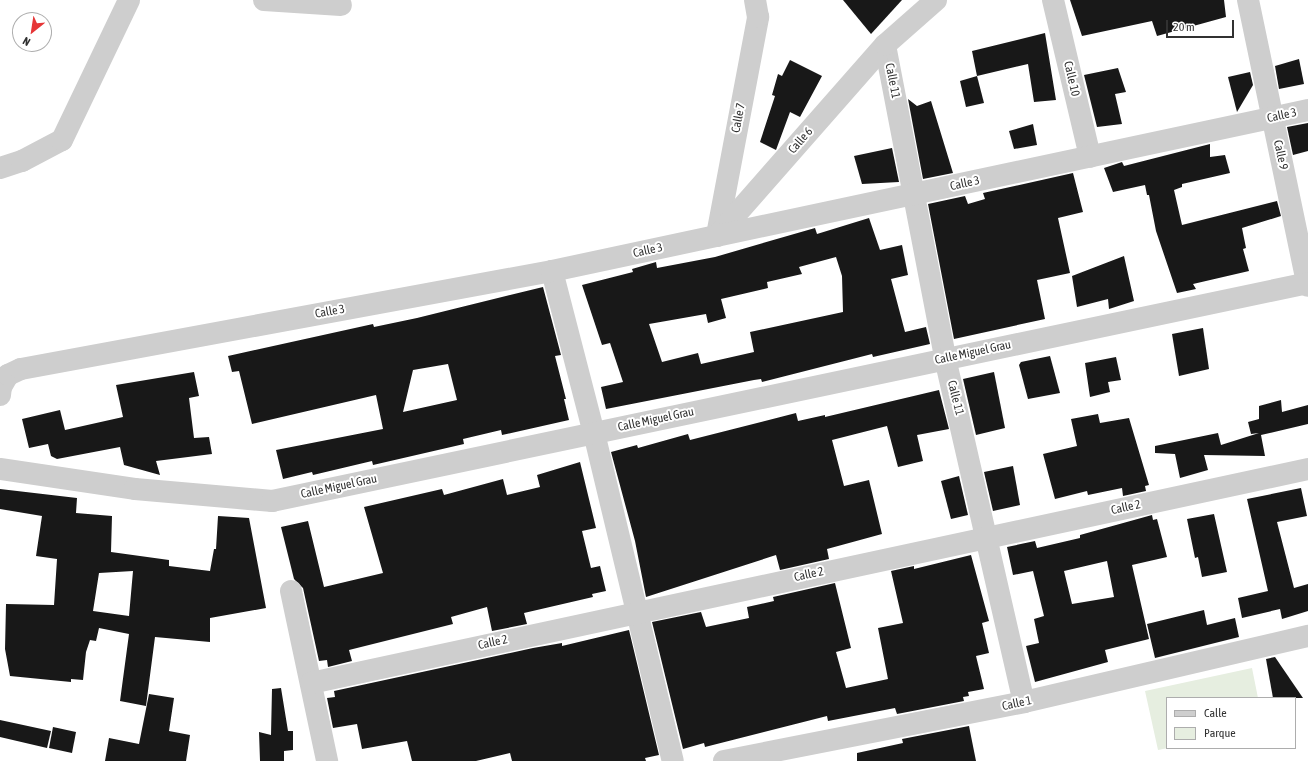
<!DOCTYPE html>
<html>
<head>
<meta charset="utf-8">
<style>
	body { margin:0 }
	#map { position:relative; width:1308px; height:761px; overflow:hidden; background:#fff; font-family:"Asap Condensed",sans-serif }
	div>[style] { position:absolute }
	.green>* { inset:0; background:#e6eee0 }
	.building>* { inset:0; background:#181818 }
	.minor>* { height:22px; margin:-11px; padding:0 11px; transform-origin:11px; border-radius:11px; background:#cecece }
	span { translate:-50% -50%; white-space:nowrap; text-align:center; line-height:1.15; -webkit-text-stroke:4px #fff; paint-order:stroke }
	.street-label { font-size:12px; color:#313131 }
	.legend { position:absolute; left:1166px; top:697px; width:130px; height:52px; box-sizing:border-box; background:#fff; border:1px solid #adadad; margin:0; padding:5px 7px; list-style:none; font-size:12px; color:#313131 }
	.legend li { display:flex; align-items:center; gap:8px; height:20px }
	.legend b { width:20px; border:1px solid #adadad }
	.north { position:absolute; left:12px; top:12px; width:40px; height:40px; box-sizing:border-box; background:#fff; border:1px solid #adadad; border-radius:50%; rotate:210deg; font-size:11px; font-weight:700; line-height:16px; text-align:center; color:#313131 }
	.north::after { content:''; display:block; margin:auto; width:14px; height:18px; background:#e63637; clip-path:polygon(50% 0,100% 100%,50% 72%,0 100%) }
	.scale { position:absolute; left:1166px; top:20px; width:68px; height:18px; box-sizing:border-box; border:2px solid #313131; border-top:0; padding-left:5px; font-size:12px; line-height:14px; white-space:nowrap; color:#313131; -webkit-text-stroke:3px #fff; paint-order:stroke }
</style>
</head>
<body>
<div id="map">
	<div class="green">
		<div style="clip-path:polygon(1252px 668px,1258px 698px,1167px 698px,1168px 748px,1158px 750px,1145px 691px)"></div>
	</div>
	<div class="building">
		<div style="clip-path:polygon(843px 0,902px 0,871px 34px)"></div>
		<div style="clip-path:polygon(1070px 0,1224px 0,1226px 17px,1157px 36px,1152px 21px,1082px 36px)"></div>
		<div style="clip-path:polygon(1045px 33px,1056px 100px,1034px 102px,1028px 64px,977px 76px,972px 51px)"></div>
		<div style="clip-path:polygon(1299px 59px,1304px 84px,1279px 89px,1275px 66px)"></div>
		<div style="clip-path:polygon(790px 60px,822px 76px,800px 117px,790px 112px,776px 150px,760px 142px,775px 96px,772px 95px,778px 74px,782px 76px)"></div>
		<div style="clip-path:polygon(1118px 68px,1126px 92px,1115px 94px,1122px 124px,1097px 127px,1084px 75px)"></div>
		<div style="clip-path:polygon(1250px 72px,1253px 85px,1237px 112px,1228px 77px)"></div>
		<div style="clip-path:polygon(977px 76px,984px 103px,966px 107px,960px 81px)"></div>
		<div style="clip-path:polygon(908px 99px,917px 106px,931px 101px,953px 173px,923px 179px)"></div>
		<div style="clip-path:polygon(1308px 123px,1308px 151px,1293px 155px,1287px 127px)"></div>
		<div style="clip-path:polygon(1033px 124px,1037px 145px,1014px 149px,1009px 131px)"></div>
		<div style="clip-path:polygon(1210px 144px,1210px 157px,1225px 155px,1230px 173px,1182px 184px,1182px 187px,1174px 190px,1182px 225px,1277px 201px,1281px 216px,1242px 228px,1246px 248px,1243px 249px,1249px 271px,1193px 284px,1196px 289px,1177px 293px,1156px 231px,1149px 195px,1147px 195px,1145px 185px,1113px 192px,1104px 168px,1122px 162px,1124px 166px)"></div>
		<div style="clip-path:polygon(892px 148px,899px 182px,862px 184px,854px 156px)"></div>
		<div style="clip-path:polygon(1073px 173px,1083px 212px,1058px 218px,1070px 273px,1037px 280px,1045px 319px,954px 339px,928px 204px,965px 196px,968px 204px,985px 199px,983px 193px)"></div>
		<div style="clip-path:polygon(evenodd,869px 218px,880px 250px,902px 245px,908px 275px,891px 279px,905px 332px,926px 327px,930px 344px,873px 357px,872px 354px,762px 382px,761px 379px,754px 380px,606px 409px,601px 387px,623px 382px,610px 343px,602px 345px,582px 285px,633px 272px,632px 269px,656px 262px,657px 268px,715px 257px,815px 228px,817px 234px,869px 218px,836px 257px,842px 276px,843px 312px,750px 332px,754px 352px,701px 364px,698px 353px,662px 362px,649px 324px,706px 314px,708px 323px,726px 318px,721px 299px,768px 288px,767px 282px,802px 274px,799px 267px,836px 257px)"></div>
		<div style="clip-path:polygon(1124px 256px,1134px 301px,1109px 309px,1108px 299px,1077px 307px,1072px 276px)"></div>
		<div style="clip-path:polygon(evenodd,543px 287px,561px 355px,555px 356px,566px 399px,564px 399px,569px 420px,502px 435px,501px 430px,463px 439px,464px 444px,373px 465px,372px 461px,313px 475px,312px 472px,283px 479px,276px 450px,383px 429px,376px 395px,252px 424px,239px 371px,232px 372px,228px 356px,373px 324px,374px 327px,417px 318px,543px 287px,448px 364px,457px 400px,403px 412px,413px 370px,448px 364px)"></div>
		<div style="clip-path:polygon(1203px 328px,1209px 369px,1179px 376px,1172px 334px)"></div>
		<div style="clip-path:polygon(1050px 356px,1060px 393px,1028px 399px,1019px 365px,1021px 362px)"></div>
		<div style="clip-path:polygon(1116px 357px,1121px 380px,1108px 382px,1110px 392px,1090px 397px,1085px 363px)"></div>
		<div style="clip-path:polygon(194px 372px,199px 396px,189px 398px,194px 438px,209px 437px,212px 454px,156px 461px,160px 475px,124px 465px,120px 447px,57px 459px,51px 456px,48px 444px,29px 448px,22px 419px,60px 410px,65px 430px,123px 417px,116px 385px)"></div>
		<div style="clip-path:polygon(994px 372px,1005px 428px,976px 435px,963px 379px)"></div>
		<div style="clip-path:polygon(939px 390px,949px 429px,917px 435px,923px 461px,898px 467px,887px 426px,832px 440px,844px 486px,869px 480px,882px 534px,827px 549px,829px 559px,780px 570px,776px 555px,646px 597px,635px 541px,611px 452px,637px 445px,638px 448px,688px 434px,690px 440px,796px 413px,798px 421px,825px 415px,825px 417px)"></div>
		<div style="clip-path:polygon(1281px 400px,1282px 412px,1308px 405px,1308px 424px,1261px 435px,1265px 456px,1204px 455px,1208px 470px,1180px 478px,1175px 454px,1155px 453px,1155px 446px,1218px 433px,1221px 445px,1259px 433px,1251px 434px,1248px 422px,1259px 419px,1259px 406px)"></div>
		<div style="clip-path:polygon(1098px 414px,1100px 423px,1129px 418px,1149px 485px,1145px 486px,1146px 491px,1123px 496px,1122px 488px,1088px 495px,1087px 491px,1055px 499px,1043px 454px,1077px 446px,1071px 419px)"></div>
		<div style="clip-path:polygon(580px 462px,596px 528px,582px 531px,591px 568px,600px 566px,606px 591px,592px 594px,593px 597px,524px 613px,527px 624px,492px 631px,487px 607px,451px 617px,453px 624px,349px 650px,352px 661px,328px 667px,327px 660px,319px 661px,303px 588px,294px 579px,281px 527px,308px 521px,324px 587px,383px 573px,364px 507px,442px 489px,444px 495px,503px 479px,507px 495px,540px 487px,537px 475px)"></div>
		<div style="clip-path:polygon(1013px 466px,1020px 505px,993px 511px,984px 472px)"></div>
		<div style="clip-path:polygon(959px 476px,968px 515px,951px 519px,941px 481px)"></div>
		<div style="clip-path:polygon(1301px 488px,1307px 516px,1277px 522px,1294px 588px,1308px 584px,1308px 611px,1282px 619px,1280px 609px,1242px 618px,1238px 598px,1268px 591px,1247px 499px)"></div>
		<div style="clip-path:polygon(evenodd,0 489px,77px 498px,76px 513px,112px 516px,111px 552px,169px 560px,169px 566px,210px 571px,214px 549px,216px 549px,218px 516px,249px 518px,266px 608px,210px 618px,210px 642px,155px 637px,146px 706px,120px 701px,129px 634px,99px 628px,96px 641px,90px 640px,86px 652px,83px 680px,71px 679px,71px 682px,10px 676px,5px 649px,6px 604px,54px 605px,57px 559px,36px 556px,42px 516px,0 509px,0 489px,133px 571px,129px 616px,93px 611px,99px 573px,133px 571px)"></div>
		<div style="clip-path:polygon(1214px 514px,1227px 572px,1202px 577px,1198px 557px,1195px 558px,1187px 519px)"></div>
		<div style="clip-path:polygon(evenodd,1152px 515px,1153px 520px,1157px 519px,1167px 557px,1132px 565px,1149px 639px,1105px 650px,1108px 662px,1035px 682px,1026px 646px,1039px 643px,1034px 619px,1044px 616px,1033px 571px,1013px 575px,1007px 547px,1035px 541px,1037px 548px,1080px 538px,1080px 535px,1152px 515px,1107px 561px,1114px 597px,1072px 604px,1064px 571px,1107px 561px)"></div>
		<div style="clip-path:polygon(971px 555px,989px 621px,982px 623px,989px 653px,976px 656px,984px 689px,968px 692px,969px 696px,963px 697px,964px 701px,897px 714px,895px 708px,828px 721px,827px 716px,705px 747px,704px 743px,683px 749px,652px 622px,701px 612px,706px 627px,749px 618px,747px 607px,774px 601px,773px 597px,835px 583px,851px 648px,836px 652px,846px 688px,888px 679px,878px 628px,903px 623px,891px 571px,914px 566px,914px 569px)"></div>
		<div style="clip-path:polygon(1204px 610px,1207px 625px,1235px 618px,1239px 637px,1155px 658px,1147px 624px)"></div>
		<div style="clip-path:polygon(629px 630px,659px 755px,645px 758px,646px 761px,512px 761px,510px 753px,476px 761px,412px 761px,407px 741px,362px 749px,357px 724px,333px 728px,327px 698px,335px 697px,334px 691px,533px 648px,562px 643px,562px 646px)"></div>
		<div style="clip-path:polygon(1275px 657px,1303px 698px,1273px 698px,1266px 659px)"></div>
		<div style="clip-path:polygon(281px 688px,288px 731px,293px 731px,293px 750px,284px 751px,284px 761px,260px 761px,259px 732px,271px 735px,272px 689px)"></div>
		<div style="clip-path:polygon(149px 694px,174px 698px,169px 731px,190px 735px,186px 761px,105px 761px,109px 738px,139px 744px)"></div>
		<div style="clip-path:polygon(0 720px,51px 731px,47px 748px,0 737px)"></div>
		<div style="clip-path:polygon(969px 726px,976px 761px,857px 761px,857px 753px,903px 743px,902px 739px)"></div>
		<div style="clip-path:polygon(53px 727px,76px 732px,72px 753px,49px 748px)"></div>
	</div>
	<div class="minor">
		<div style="left:264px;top:0;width:77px;rotate:3.7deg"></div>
		<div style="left:1053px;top:0;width:161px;rotate:76.7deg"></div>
		<div style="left:1248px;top:0;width:292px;rotate:78.2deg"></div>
		<div style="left:885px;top:45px;width:319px;rotate:79.1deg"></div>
		<div style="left:945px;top:358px;width:353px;rotate:77.1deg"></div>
		<div style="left:0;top:168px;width:23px;rotate:-18deg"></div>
		<div style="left:22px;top:161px;width:45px;rotate:-27.7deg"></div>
		<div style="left:62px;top:140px;width:155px;rotate:-64.4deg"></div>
		<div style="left:717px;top:235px;width:222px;rotate:-79.3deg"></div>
		<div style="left:758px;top:17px;width:17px;rotate:-100deg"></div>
		<div style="left:717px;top:236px;width:254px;rotate:-48.7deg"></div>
		<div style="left:885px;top:45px;width:68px;rotate:-41.4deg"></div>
		<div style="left:552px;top:271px;width:167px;rotate:75.5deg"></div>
		<div style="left:594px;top:433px;width:337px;rotate:76.5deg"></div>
		<div style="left:0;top:395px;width:8px;rotate:-83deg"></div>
		<div style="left:1px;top:387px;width:14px;rotate:-60deg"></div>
		<div style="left:8px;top:375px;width:14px;rotate:-25deg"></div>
		<div style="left:21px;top:369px;width:540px;rotate:-10.46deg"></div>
		<div style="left:552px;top:271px;width:773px;rotate:-12.02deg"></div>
		<div style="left:0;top:469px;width:136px;rotate:8.4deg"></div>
		<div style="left:135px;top:489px;width:138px;rotate:5deg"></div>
		<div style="left:272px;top:501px;width:1059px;rotate:-11.88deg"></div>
		<div style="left:291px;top:591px;width:174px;rotate:78deg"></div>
		<div style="left:311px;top:683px;width:1020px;rotate:-12.11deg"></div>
		<div style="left:724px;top:761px;width:306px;rotate:-11.1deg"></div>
		<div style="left:1024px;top:702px;width:292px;rotate:-13.1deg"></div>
	</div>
	<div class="street-label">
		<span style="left:1071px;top:79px;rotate:77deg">Calle 10</span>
		<span style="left:892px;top:81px;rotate:79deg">Calle 11</span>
		<span style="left:1282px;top:116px;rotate:-12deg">Calle 3</span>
		<span style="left:739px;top:118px;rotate:-79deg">Calle 7</span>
		<span style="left:801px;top:141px;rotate:-49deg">Calle 6</span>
		<span style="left:1280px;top:155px;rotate:78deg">Calle 9</span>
		<span style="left:965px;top:184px;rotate:-12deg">Calle 3</span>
		<span style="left:648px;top:251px;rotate:-12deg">Calle 3</span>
		<span style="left:330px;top:312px;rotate:-10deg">Calle 3</span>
		<span style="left:973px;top:353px;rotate:-12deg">Calle Miguel Grau</span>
		<span style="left:955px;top:398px;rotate:76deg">Calle 11</span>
		<span style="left:656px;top:420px;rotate:-12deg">Calle Miguel Grau</span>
		<span style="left:339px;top:487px;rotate:-12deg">Calle Miguel Grau</span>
		<span style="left:1126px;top:508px;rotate:-12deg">Calle 2</span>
		<span style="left:809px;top:575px;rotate:-12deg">Calle 2</span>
		<span style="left:493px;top:643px;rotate:-12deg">Calle 2</span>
		<span style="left:1017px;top:704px;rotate:-12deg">Calle 1</span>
	</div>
	<ul class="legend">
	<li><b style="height:5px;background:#cecece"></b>Calle</li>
	<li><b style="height:11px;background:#e6eee0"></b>Parque</li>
	</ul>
	<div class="north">N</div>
	<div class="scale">20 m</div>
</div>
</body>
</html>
